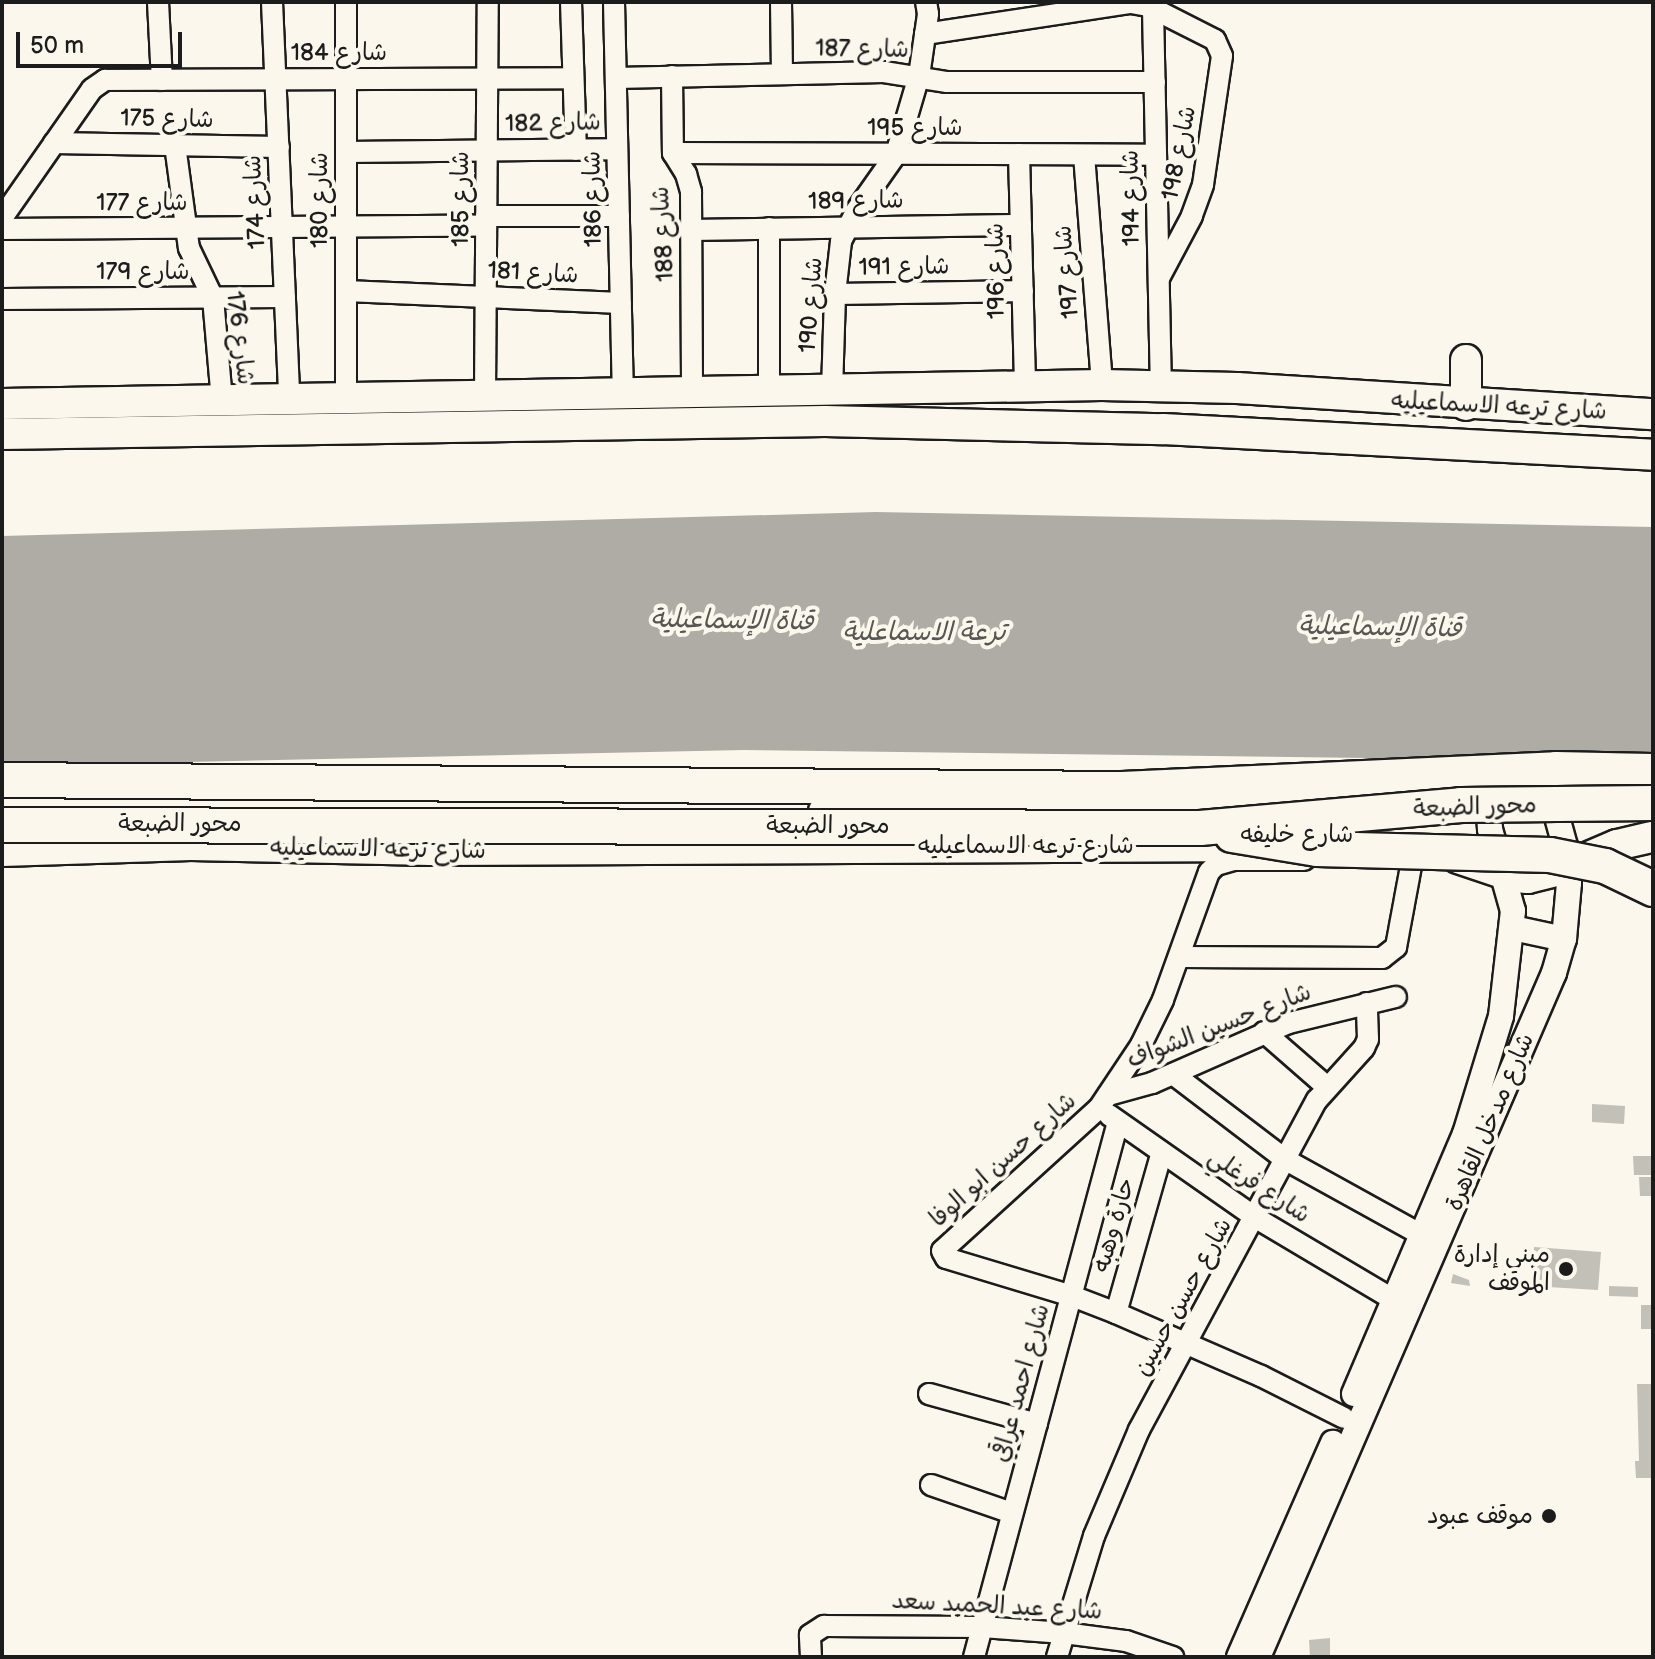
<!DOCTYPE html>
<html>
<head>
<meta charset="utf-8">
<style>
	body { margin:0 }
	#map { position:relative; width:1655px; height:1659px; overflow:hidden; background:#fbf7ec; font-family:"Balsamiq Sans","Playpen Sans Arabic",sans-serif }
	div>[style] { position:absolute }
	.water>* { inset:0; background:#afaca5 }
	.building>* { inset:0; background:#c3c0b8 }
	.roads { filter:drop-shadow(2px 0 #1c1c1c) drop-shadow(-2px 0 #1c1c1c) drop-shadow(0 2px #1c1c1c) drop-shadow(0 -2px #1c1c1c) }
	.minor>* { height:20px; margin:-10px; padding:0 10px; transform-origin:10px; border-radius:10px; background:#fbf7ec }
	.tertiary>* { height:24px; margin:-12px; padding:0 12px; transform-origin:12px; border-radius:12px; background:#fbf7ec }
	.primary>* { height:30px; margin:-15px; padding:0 15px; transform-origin:15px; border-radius:15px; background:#fbf7ec }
	.motorway>* { height:34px; margin:-17px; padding:0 17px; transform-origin:17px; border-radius:17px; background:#fbf7ec }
	.bridges { filter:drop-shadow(2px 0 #1c1c1c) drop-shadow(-2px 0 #1c1c1c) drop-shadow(0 2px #1c1c1c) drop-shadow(0 -2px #1c1c1c) }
	.motorway-bridge>* { height:34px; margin:-17px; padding:0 17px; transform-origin:17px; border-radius:17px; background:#fbf7ec }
	.dots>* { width:22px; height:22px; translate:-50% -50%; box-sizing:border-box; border:4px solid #fbf7ec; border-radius:50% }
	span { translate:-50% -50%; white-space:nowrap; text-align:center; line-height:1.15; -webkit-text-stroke:8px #fbf7ec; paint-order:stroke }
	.street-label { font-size:24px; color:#1c1c1c }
	.poi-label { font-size:24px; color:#1c1c1c }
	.right { translate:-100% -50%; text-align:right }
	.water-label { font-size:26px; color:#575653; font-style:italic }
	.frame { position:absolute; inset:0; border:4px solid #1c1c1c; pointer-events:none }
	.scale { position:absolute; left:16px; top:32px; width:166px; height:36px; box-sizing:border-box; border:4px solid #1c1c1c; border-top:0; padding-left:10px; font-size:24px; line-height:28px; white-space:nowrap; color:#1c1c1c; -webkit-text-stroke:6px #fbf7ec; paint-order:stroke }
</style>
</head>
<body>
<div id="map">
	<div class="water">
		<div style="clip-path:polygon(876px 512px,1653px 527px,1653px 764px,1604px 761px,744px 750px,2px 766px,2px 536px)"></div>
	</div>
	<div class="building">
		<div style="clip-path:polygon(1592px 1104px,1625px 1106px,1624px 1124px,1592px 1122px)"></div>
		<div style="clip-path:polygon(1633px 1156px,1653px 1156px,1653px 1175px,1634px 1175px)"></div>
		<div style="clip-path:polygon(1639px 1177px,1653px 1177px,1653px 1196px,1640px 1196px)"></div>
		<div style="clip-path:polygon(1534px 1247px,1601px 1252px,1598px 1290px,1531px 1286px)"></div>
		<div style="clip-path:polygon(1453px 1274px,1469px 1280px,1470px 1286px,1451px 1283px)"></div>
		<div style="clip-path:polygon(1609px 1286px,1638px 1287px,1638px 1297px,1609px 1296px)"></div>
		<div style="clip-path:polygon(1641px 1305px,1653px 1305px,1653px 1329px,1641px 1329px)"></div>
		<div style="clip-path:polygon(1637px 1384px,1653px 1384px,1653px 1478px,1636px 1478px,1635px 1461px,1639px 1461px)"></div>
		<div style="clip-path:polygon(1330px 1638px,1330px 1657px,1310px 1657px,1309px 1640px)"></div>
	</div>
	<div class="roads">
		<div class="minor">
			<div style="left:158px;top:2px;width:78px;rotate:87.1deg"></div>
			<div style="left:272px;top:2px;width:397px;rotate:87.5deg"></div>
			<div style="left:346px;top:2px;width:396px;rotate:90deg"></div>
			<div style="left:571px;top:2px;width:148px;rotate:88.1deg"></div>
			<div style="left:614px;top:2px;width:392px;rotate:88.7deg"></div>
			<div style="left:781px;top:2px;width:72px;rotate:89.2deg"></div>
			<div style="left:1153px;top:9px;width:378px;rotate:88.8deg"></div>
			<div style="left:925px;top:34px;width:208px;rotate:-8.6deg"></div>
			<div style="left:1131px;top:3px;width:17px;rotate:10deg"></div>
			<div style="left:1148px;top:6px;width:75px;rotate:26.9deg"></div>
			<div style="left:1215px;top:40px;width:17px;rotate:66deg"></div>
			<div style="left:1222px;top:56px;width:130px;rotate:98.4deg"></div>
			<div style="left:1203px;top:185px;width:33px;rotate:110deg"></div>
			<div style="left:1192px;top:216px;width:70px;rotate:118deg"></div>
			<div style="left:672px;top:76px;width:77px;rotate:89.3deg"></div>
			<div style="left:673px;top:153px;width:25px;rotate:58deg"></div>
			<div style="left:686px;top:174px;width:19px;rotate:74deg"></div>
			<div style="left:691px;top:192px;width:201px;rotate:89.7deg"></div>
			<div style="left:616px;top:78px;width:268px;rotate:-1.3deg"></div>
			<div style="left:884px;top:72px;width:64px;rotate:9deg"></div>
			<div style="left:947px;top:82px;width:208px"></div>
			<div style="left:54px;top:143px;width:225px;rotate:1deg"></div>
			<div style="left:175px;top:145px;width:104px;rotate:82.3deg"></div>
			<div style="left:189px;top:248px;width:55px;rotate:64.4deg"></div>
			<div style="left:213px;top:298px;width:102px;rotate:85deg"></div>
			<div style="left:346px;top:152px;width:271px;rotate:-0.6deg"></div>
			<div style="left:673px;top:153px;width:483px;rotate:0.2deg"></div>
			<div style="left:1019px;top:154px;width:233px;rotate:88.5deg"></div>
			<div style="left:1084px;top:155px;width:231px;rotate:85.5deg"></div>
			<div style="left:486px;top:216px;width:133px"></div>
			<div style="left:2px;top:218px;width:157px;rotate:-55.1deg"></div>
			<div style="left:92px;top:89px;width:16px;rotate:-35deg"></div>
			<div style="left:105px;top:80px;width:468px;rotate:-0.2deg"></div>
			<div style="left:2px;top:229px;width:484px;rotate:-0.4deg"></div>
			<div style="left:691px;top:230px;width:330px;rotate:-0.9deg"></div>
			<div style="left:346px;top:291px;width:275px;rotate:2.5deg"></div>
			<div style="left:835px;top:294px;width:188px;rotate:-0.9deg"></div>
			<div style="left:2px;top:299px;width:283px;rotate:-0.4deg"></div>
			<div style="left:832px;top:391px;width:97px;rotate:-88.2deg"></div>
			<div style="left:835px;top:294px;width:53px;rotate:-83.5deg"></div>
			<div style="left:841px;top:241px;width:34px;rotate:-63deg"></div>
			<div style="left:856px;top:211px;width:70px;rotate:-54.9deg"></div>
			<div style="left:896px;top:154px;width:81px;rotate:-73.6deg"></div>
			<div style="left:919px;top:76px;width:63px;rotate:-81.7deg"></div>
			<div style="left:928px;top:14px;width:12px;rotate:-99deg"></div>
			<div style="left:769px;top:392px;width:164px;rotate:-90deg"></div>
			<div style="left:485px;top:396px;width:394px;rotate:-89.6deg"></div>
			<div style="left:1304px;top:860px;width:70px;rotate:180deg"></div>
			<div style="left:1234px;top:860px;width:19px;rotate:164deg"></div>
			<div style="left:1216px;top:865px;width:10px;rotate:135deg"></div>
			<div style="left:1209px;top:872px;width:136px;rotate:109.8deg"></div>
			<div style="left:1163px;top:1000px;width:50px;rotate:116.1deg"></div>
			<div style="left:1141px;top:1045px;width:76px;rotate:123.7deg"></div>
			<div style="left:1099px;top:1108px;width:212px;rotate:137.7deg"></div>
			<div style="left:942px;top:1251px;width:8px;rotate:60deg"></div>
			<div style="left:946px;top:1258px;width:132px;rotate:16.8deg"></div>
			<div style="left:1072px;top:1296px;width:47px;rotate:21.1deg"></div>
			<div style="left:1116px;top:1313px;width:158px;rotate:23.5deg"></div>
			<div style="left:1261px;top:1376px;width:93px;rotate:26.8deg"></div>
			<div style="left:1180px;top:957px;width:202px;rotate:0.3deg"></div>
			<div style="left:1382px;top:958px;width:18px;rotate:-38deg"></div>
			<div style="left:1396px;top:947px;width:87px;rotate:-79.5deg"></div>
			<div style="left:1264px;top:1032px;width:82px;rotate:41.1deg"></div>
			<div style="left:1173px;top:1074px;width:142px;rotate:37.3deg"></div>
			<div style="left:1286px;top:1160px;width:155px;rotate:28.9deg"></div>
			<div style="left:1108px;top:1095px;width:46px;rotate:-15.3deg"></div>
			<div style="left:1152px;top:1083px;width:150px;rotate:-23.7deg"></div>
			<div style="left:1289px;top:1023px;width:110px;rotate:-13.7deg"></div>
			<div style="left:1109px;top:1115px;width:179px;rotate:35deg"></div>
			<div style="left:1256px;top:1218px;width:161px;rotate:30.7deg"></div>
			<div style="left:1116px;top:1313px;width:167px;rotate:-74.1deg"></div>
			<div style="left:929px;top:1394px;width:112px;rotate:15.5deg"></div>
			<div style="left:931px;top:1485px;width:86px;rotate:19.1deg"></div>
			<div style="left:811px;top:1657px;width:22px;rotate:-93deg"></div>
			<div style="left:810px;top:1635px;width:17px;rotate:-33deg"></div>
			<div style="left:824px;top:1626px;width:158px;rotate:0.4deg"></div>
			<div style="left:982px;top:1627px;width:82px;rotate:4.2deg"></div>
			<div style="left:1064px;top:1633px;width:63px;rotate:7.4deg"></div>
			<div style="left:1126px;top:1641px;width:50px;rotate:18.8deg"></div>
			<div style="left:974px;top:1657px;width:554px;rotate:-74.94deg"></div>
			<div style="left:1057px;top:1657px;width:127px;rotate:-73deg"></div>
			<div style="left:1094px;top:1536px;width:115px;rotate:-67deg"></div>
			<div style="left:1139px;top:1430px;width:375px;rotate:-61.7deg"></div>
			<div style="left:1317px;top:1100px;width:70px;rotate:-47.9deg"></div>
			<div style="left:1364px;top:1048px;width:10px;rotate:-66deg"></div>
			<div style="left:1368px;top:1039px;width:36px;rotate:-92deg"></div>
		</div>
		<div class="tertiary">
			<div style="left:1513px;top:928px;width:52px;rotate:12.2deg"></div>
			<div style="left:1354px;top:1394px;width:283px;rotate:-66.9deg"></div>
			<div style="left:1465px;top:1134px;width:123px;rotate:-73deg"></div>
			<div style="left:1501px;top:1016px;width:106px;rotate:-83.5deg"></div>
			<div style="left:1513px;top:911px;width:85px;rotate:-105.7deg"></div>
			<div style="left:1490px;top:829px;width:32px;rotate:-94deg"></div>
			<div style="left:1239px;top:1657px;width:234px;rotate:-66.3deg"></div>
			<div style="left:1258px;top:1657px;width:745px;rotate:-66.6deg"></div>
			<div style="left:1554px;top:973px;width:35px;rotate:-74deg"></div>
			<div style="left:1564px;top:939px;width:56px;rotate:-84.9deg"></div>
			<div style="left:1569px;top:883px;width:37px;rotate:-96deg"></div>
			<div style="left:1565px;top:846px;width:53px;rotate:-105.4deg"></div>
		</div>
		<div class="primary">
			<div style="left:2px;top:404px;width:1100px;rotate:-0.99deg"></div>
			<div style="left:1102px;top:385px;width:135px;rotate:1.3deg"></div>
			<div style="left:1237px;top:388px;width:417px;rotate:3.6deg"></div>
			<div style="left:1466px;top:405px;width:45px;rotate:-90deg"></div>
			<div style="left:2px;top:434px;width:823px;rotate:-0.9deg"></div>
			<div style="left:825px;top:421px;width:338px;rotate:1.4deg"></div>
			<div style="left:1163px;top:429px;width:491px;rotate:3deg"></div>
			<div style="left:824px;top:811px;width:516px;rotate:-1.11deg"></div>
			<div style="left:2px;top:851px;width:189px;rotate:-1.8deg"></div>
			<div style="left:191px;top:845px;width:240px;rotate:1.2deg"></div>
			<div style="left:431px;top:850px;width:829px;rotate:-0.28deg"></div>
			<div style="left:1458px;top:858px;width:59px;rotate:18.7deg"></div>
			<div style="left:1514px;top:877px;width:14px;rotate:4deg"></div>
			<div style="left:1528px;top:878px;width:29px;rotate:-14deg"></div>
			<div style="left:1556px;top:871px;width:66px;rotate:-23.1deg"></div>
			<div style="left:1617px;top:845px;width:37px;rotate:-13deg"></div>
		</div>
		<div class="motorway">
			<div style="left:2px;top:780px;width:1120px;rotate:0.46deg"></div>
			<div style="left:1122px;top:789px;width:434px;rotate:-2.6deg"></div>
			<div style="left:1556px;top:769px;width:97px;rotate:1.2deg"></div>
		</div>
	</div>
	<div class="bridges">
		<div class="motorway-bridge">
			<div style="left:2px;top:825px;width:1198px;rotate:0.14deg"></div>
			<div style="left:1200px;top:828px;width:262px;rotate:-5deg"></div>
			<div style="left:1461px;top:805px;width:192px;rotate:-0.6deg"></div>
			<div style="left:1232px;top:835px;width:86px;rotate:9.4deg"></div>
			<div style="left:1317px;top:849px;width:233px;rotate:1.5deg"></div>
			<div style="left:1550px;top:855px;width:56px;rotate:11.3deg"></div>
			<div style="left:1605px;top:866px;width:53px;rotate:25.6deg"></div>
		</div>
	</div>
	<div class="dots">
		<div style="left:1566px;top:1269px;background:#1c1c1c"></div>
		<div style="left:1549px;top:1516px;background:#1c1c1c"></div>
	</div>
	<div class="street-label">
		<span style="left:862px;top:49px;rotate:1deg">شارع 187</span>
		<span style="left:339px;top:53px">شارع 184</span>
		<span style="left:167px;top:119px;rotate:1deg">شارع 175</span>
		<span style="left:553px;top:123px;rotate:-1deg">شارع 182</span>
		<span style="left:915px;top:128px">شارع 195</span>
		<span style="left:1179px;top:153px;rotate:-79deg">شارع 198</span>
		<span style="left:1131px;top:198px;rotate:-91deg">شارع 194</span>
		<span style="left:461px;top:199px;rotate:-90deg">شارع 185</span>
		<span style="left:593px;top:199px;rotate:-91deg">شارع 186</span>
		<span style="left:320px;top:200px;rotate:-90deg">شارع 180</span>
		<span style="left:856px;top:201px;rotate:-1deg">شارع 189</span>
		<span style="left:255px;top:202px;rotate:-93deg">شارع 174</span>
		<span style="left:142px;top:203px">شارع 177</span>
		<span style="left:663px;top:234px;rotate:-93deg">شارع 188</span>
		<span style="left:904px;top:267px;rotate:-1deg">شارع 191</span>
		<span style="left:996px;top:271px;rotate:-91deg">شارع 196</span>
		<span style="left:143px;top:272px">شارع 179</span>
		<span style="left:1067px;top:272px;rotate:-95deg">شارع 197</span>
		<span style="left:533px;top:273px;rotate:3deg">شارع 181</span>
		<span style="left:811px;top:305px;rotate:-86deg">شارع 190</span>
		<span style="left:240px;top:338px;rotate:83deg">شارع 176</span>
		<span style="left:1499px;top:406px;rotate:3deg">شارع ترعه الاسماعيليه</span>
		<span style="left:1475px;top:807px;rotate:-2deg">محور الضبعة</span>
		<span style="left:180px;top:824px">محور الضبعة</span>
		<span style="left:828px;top:826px">محور الضبعة</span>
		<span style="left:1297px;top:835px">شارع خليفه</span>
		<span style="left:1026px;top:846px">شارع ترعه الاسماعيليه</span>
		<span style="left:378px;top:849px;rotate:1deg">شارع ترعه الاسماعيليه</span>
		<span style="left:1219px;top:1026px;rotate:-21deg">شارع حسين الشواف</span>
		<span style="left:1490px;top:1122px;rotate:-67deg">شارع مدخل القاهرة</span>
		<span style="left:1003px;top:1160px;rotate:-42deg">شارع حسن ابو الوفا</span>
		<span style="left:1259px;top:1186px;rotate:33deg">شارع فرغلي</span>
		<span style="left:1114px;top:1225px;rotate:-74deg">حارة وهبه</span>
		<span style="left:1183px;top:1297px;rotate:-61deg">شارع حسن حسين</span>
		<span style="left:1021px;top:1383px;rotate:-75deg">شارع احمد عراقي</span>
		<span style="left:997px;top:1606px;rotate:3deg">شارع عبد الحميد سعد</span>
	</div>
	<div class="poi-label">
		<span class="right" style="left:1550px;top:1269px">مبنى إدارة<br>الموقف</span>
		<span class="right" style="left:1533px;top:1516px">موقف عبود</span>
	</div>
	<div class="water-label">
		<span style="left:732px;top:621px;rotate:1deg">قناة الإسماعيلية</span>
		<span style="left:1380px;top:628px;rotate:1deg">قناة الإسماعيلية</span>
		<span style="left:924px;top:633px">ترعة الاسماعلية</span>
	</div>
	<div class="frame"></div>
	<div class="scale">50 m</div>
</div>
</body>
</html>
